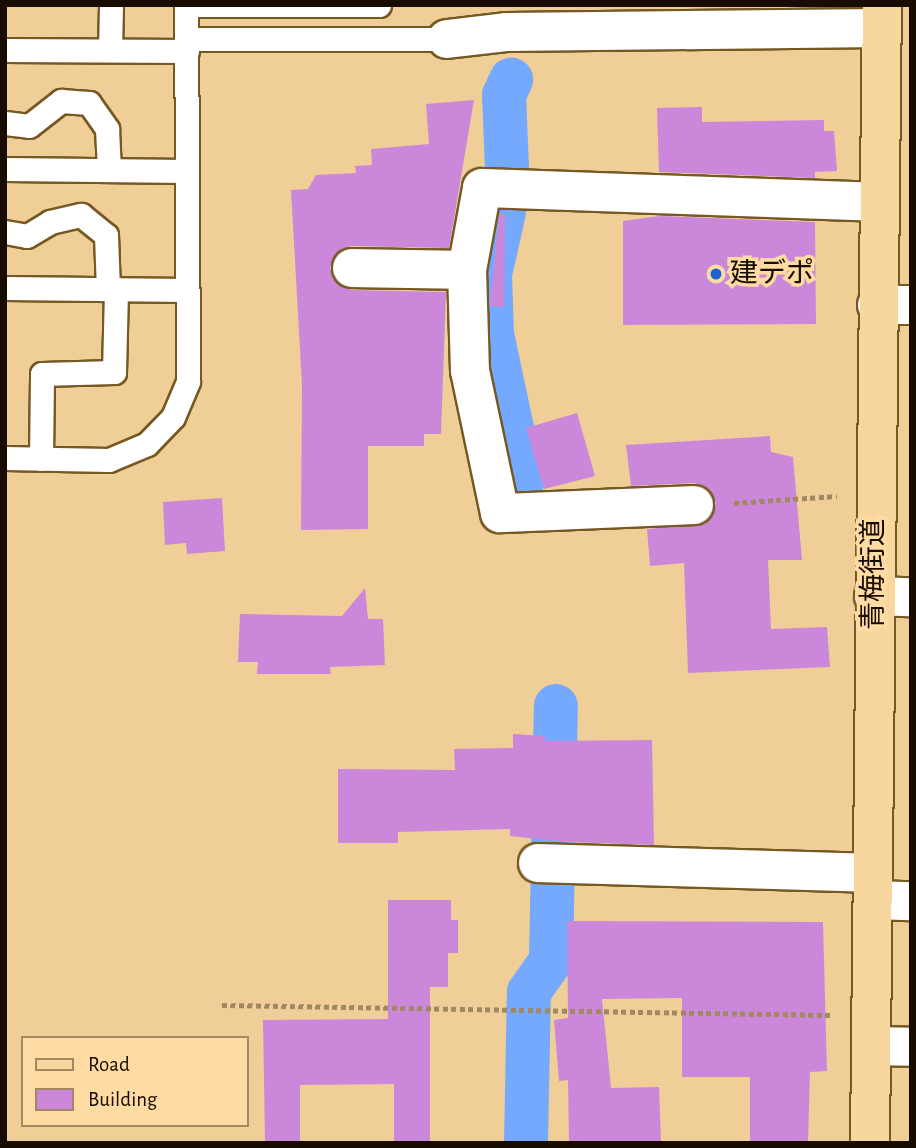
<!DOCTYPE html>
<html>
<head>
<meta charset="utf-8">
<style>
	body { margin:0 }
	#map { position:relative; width:916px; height:1148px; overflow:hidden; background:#f0ce97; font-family:"Alegreya Sans","Noto Sans JP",sans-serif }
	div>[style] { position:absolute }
	.canal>* { height:44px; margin:-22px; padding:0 22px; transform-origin:22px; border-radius:22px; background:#74a9fe }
	.building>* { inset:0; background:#cb88db }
	.path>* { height:4.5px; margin-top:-2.25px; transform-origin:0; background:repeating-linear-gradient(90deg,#a28861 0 5px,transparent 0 8.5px) }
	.roads { filter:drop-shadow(2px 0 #765822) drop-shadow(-2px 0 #765822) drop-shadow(0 2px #765822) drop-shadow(0 -2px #765822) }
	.lane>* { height:23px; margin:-11.5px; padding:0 11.5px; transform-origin:11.5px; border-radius:11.5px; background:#fff }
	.street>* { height:38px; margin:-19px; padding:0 19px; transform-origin:19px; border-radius:19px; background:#fff }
	.primary>* { height:38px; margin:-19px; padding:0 19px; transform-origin:19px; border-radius:19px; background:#f8d79e }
	.dots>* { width:19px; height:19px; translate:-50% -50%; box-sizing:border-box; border:4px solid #fedba3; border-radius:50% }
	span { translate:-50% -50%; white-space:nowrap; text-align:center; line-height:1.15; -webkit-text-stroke:7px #fedba3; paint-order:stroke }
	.poi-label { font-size:28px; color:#180c00 }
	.left { translate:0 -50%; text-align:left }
	.street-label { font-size:28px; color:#180c00 }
	.frame { position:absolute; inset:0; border:7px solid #180c00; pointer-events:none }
	.legend { position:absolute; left:21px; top:1036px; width:228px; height:91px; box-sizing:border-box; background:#fedba3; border:2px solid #a28862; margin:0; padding:9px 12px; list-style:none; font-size:21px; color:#180c00 }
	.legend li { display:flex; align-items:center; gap:14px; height:35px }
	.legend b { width:35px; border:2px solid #a28862 }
</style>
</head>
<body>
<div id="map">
	<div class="canal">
		<div style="left:507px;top:169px;width:74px;rotate:-92.3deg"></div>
		<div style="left:504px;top:95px;width:17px;rotate:-65deg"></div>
		<div style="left:504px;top:212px;width:64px;rotate:102.7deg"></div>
		<div style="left:490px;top:274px;width:60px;rotate:88.1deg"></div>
		<div style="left:492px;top:334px;width:149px;rotate:78deg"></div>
		<div style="left:526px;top:1143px;width:151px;rotate:-88.9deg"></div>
		<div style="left:529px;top:992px;width:39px;rotate:-55deg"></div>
		<div style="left:551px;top:960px;width:254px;rotate:-88.9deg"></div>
	</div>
	<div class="building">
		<div style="clip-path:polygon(474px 100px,449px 248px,352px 246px,341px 249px,330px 267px,333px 279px,351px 290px,446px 292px,441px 434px,424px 434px,424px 446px,368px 446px,368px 529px,301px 530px,302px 385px,291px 190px,308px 189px,316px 175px,356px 173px,355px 166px,372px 165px,371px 149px,429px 144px,426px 104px)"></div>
		<div style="clip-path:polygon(702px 107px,702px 122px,824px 120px,824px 131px,834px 131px,837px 171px,815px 172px,815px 178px,659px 172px,657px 108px)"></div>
		<div style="clip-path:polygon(499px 214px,505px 214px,504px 307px,490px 306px)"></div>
		<div style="clip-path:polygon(660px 216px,815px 222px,816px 324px,623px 325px,623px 221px)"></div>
		<div style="clip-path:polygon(577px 413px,595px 476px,544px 489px,526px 428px)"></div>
		<div style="clip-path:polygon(770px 436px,771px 452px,793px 457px,802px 560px,768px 560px,771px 629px,827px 627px,830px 667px,688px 673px,684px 563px,650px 566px,647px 529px,705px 524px,716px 503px,705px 486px,694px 483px,631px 486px,626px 445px)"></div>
		<div style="clip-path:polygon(222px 498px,225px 551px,187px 554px,186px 543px,165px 545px,163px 502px)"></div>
		<div style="clip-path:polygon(365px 588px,368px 619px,383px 619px,385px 665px,330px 667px,331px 674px,257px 674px,258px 662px,238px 662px,240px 614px,342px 616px)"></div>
		<div style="clip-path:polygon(513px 734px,545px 736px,545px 741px,652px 740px,654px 845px,567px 842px,510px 836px,510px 829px,398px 832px,398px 843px,338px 843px,338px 769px,455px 770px,454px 749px,513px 748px)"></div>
		<div style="clip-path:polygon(388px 900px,451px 900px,451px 920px,458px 920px,458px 953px,448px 953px,448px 987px,430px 987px,430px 1143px,394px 1143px,394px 1084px,300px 1085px,300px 1143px,265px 1143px,263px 1020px,388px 1019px)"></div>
		<div style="clip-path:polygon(567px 921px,823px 922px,827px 1071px,810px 1072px,808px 1143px,750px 1143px,750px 1077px,682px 1077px,682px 998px,602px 999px,611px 1088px,659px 1087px,661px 1143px,569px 1143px,568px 1080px,559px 1081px,554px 1020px,568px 1018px)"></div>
	</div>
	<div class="path">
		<div style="left:734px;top:503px;width:103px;rotate:-3.9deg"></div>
		<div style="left:222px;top:1005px;width:608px;rotate:0.94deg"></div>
	</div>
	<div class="roads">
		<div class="lane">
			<div style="left:186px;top:5px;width:193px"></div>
			<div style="left:186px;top:39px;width:261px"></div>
			<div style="left:5px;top:50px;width:182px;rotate:0.3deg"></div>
			<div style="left:110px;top:50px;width:45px;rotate:-88.7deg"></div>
			<div style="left:5px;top:123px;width:24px;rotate:7deg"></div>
			<div style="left:29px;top:126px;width:41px;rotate:-38deg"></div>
			<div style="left:61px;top:101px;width:28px;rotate:4deg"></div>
			<div style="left:89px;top:103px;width:32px;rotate:55deg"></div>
			<div style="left:107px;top:129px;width:41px;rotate:87.2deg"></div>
			<div style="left:5px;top:169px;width:182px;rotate:0.6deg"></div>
			<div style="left:5px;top:232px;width:22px;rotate:10deg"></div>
			<div style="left:27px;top:236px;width:27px;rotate:-31deg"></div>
			<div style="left:50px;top:222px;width:32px;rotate:-13deg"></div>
			<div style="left:81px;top:215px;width:32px;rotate:39deg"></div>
			<div style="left:106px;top:235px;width:54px;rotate:87.9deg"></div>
			<div style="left:5px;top:288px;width:182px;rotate:0.6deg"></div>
			<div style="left:5px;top:458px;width:104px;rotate:1.1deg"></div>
			<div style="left:109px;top:460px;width:41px;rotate:-22.8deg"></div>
			<div style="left:147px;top:444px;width:37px;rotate:-46deg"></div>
			<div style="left:173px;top:417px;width:39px;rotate:-67deg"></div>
			<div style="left:188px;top:381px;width:376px;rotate:-90.3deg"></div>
			<div style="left:41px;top:459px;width:85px;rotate:-89.3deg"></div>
			<div style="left:42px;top:374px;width:72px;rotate:-1.6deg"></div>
			<div style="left:114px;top:372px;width:83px;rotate:-88.6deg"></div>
		</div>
		<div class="street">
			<div style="left:447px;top:39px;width:59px;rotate:-6.8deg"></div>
			<div style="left:506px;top:32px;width:375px;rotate:-0.6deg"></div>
			<div style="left:352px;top:268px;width:115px;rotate:1deg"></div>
			<div style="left:877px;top:305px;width:34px"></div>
			<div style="left:694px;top:505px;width:194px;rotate:177.6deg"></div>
			<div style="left:500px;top:513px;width:145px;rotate:-101.9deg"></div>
			<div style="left:470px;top:371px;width:101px;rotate:-91.7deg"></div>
			<div style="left:467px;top:270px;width:83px;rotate:-79.6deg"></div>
			<div style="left:482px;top:188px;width:395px;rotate:2deg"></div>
			<div style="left:874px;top:596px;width:37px;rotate:2deg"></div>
			<div style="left:538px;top:863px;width:335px;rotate:1.7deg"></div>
			<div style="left:873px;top:900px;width:38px;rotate:2deg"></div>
			<div style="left:872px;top:1046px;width:39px;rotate:1deg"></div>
		</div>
		<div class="primary">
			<div style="left:870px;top:1143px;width:1138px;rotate:-89.4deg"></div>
		</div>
	</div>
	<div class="dots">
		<div style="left:716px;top:274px;background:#1d63cf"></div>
	</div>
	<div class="poi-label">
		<span class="left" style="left:730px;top:274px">建デポ</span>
	</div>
	<div class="street-label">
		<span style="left:874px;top:574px;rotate:-90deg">青梅街道</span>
	</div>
	<div class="frame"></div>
	<ul class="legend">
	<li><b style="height:9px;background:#f8d79e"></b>Road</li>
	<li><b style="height:19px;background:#cb88db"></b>Building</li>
	</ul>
</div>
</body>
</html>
